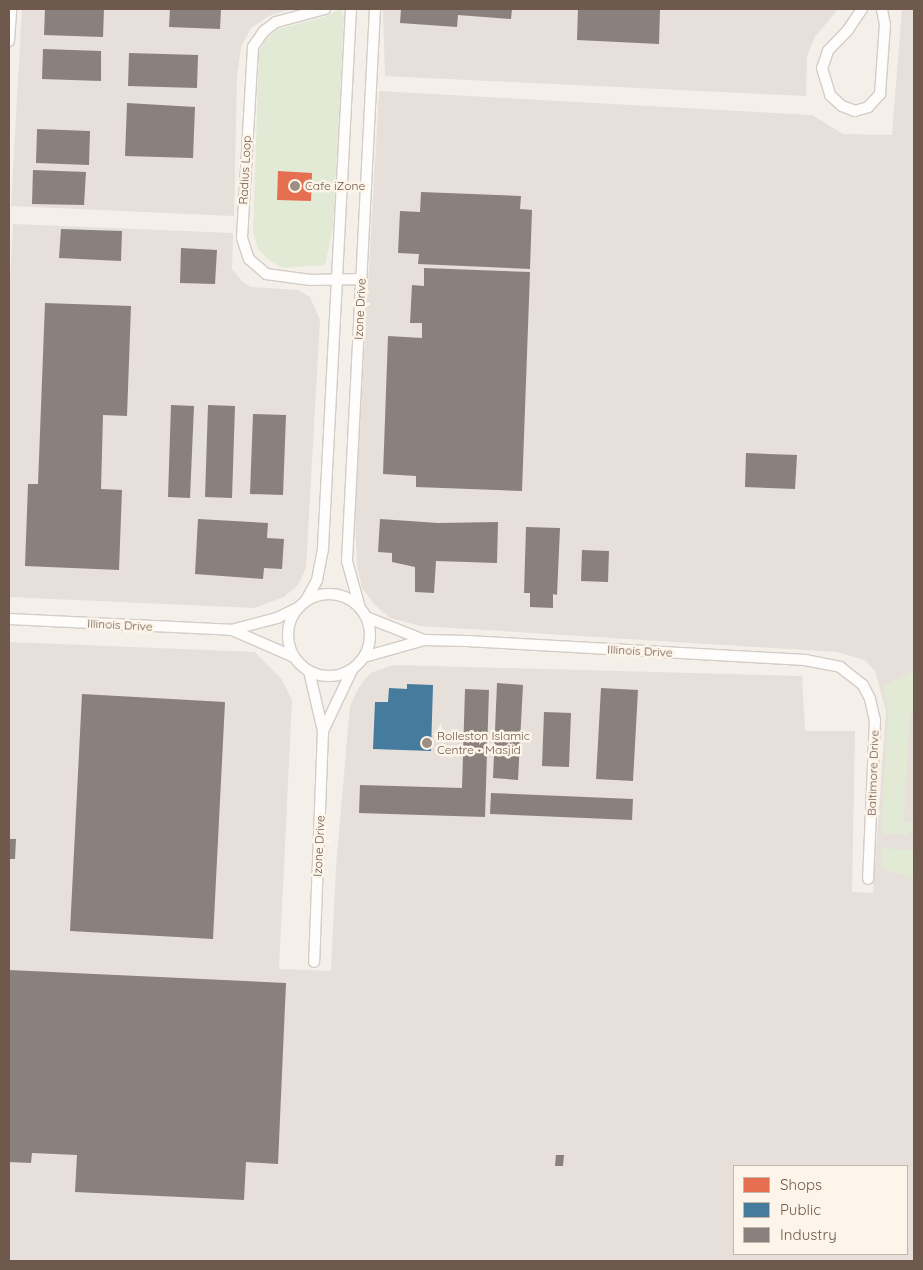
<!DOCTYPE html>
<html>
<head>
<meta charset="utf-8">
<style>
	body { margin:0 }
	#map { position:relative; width:923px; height:1270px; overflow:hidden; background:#f5efe9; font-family:Quicksand,sans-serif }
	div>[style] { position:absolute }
	.industrial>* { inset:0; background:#e6dfda }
	.green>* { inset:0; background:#e2ead5 }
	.shops>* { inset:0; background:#e76f51 }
	.public>* { inset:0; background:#457b9d }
	.industry>* { inset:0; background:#8a817c }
	.roads { filter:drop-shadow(1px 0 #d3ccc7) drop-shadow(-1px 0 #d3ccc7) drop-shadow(0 1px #d3ccc7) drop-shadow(0 -1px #d3ccc7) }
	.minor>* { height:10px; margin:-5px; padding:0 5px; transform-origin:5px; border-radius:5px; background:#fefdfc }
	.minor>.ring { margin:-5px; padding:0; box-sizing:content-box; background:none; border:10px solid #fefdfc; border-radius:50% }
	.dots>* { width:14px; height:14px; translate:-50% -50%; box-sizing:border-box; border:2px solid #fdf5e9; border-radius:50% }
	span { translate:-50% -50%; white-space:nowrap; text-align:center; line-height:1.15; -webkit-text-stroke:5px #fdf5e9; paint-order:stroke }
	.street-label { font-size:12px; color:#6f584c }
	.poi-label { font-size:12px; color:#6f584c }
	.left { translate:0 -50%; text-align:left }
	.frame { position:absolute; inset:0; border:10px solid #6f584c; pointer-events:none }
	.legend { position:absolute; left:733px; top:1165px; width:175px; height:90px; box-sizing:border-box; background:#fdf5e9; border:1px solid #c4b6aa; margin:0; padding:6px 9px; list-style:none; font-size:15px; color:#6f584c }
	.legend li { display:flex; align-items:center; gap:10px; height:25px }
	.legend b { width:25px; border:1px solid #c4b6aa }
</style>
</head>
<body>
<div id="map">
	<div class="industrial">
		<div style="clip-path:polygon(22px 9px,290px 9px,269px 16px,251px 28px,241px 47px,237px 77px,234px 216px,11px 206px)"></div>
		<div style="clip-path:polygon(383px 9px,838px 9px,815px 37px,807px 56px,806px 96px,385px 76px)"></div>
		<div style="clip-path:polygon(evenodd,902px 9px,914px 9px,914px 1261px,9px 1261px,9px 642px,255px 652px,281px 678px,292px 700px,279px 969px,331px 971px,336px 867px,350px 706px,359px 687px,370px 673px,394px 665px,802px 676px,805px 731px,855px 731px,852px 892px,873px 893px,886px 711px,875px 671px,865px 660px,837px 652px,421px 626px,390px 618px,374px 604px,362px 588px,357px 565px,355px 515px,379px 91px,812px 115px,843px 134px,892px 135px,902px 9px,734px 1166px,907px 1166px,907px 1254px,734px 1254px,734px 1166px)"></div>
		<div style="clip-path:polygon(13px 224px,233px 233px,232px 269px,243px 282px,251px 287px,298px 290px,310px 297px,320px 320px,306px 568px,298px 585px,284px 597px,254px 608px,9px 597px,9px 300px)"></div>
	</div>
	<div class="green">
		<div style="clip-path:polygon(340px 9px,344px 17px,333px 227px,325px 265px,283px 268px,269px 260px,258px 249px,253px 232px,259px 51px,267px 38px,278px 29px,322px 18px)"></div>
		<div style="clip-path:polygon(914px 671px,914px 713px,910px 713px,904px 823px,913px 823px,912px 829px,906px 835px,885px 834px,881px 830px,888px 712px,883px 686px)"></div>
		<div style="clip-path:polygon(881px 848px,914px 850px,914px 879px,882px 868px)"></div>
	</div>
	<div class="shops">
		<div style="clip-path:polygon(278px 171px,312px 173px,311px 201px,277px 200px)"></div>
	</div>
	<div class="public">
		<div style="clip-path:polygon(407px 684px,433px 685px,431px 751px,373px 749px,375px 702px,388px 702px,389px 688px,407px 689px)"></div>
	</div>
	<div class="industry">
		<div style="clip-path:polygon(45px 9px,104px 9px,103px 37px,44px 35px)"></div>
		<div style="clip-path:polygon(170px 9px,221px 9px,220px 29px,169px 27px)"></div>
		<div style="clip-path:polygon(401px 9px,512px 9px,511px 19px,458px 15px,457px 27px,400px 23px)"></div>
		<div style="clip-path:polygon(578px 9px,660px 9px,659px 44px,577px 40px)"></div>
		<div style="clip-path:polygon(43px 49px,101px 51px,101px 81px,42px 79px)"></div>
		<div style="clip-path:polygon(129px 53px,198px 55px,197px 88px,128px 86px)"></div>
		<div style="clip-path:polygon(127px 103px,195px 107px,193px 158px,125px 156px)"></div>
		<div style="clip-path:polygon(37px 129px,90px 131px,89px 165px,36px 163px)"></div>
		<div style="clip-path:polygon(33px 170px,86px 172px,84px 205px,32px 204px)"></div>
		<div style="clip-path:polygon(421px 192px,521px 196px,520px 209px,532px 210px,530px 269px,418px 264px,419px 254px,398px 253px,400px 211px,420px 212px)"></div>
		<div style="clip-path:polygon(61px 229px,122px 231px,121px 261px,59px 258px)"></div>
		<div style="clip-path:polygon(181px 248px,217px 250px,215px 284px,180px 283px)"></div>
		<div style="clip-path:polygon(424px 268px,530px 272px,522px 491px,416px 487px,416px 476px,383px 474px,388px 336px,422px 338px,422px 323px,410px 323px,412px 285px,424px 286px)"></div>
		<div style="clip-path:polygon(45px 303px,131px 306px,127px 416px,103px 415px,101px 489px,122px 490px,119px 570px,25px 566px,28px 484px,38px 484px)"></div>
		<div style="clip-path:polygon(171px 405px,194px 406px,190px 498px,168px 497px)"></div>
		<div style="clip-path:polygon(208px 405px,235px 406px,232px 498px,205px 497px)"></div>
		<div style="clip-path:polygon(253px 414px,286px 415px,283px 495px,250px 494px)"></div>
		<div style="clip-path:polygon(746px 453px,797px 455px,795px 489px,745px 487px)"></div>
		<div style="clip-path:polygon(198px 519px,268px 523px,267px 538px,284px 539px,282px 569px,264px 568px,263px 579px,195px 574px)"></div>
		<div style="clip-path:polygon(380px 519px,438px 523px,498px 522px,497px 563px,436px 561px,434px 593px,415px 592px,415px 567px,392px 562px,392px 553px,378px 552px)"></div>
		<div style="clip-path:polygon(526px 527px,560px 528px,557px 595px,553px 594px,553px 608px,530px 607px,530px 593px,524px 593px)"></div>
		<div style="clip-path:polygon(582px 550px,609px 551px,608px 582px,581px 581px)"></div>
		<div style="clip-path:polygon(497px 683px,523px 685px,518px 780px,493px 778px)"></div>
		<div style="clip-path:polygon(601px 688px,638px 690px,633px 781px,596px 779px)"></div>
		<div style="clip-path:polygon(465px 689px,489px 690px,485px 817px,359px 813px,360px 785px,462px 788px)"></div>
		<div style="clip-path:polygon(82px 694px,225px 702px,213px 939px,70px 931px)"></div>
		<div style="clip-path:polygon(544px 712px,571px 713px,569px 767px,542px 766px)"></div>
		<div style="clip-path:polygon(491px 793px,633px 799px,632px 820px,490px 814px)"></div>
		<div style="clip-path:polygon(9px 839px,16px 839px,15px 859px,9px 859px)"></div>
		<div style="clip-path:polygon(9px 970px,286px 983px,278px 1164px,246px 1162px,244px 1200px,75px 1192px,77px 1155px,32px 1153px,31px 1163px,9px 1162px)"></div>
		<div style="clip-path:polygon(556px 1155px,564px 1155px,563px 1166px,555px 1166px)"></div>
	</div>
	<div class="roads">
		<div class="minor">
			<div style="left:325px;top:9px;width:51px;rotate:165.1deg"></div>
			<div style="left:276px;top:22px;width:15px;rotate:143deg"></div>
			<div style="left:264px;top:31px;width:19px;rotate:125deg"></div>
			<div style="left:253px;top:47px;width:191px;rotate:93.3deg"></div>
			<div style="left:242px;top:238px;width:22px;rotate:72deg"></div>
			<div style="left:249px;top:259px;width:23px;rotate:41deg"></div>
			<div style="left:266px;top:274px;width:45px;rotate:7.6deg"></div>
			<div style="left:311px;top:280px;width:50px;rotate:-1.1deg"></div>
			<div style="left:862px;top:9px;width:25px;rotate:124deg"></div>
			<div style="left:848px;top:30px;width:29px;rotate:134deg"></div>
			<div style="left:828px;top:51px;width:18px;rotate:109deg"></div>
			<div style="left:822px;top:68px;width:28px;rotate:73deg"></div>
			<div style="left:830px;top:95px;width:16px;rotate:43deg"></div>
			<div style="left:842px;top:106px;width:14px;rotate:21deg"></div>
			<div style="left:855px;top:111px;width:14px;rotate:-17deg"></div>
			<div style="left:868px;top:107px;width:18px;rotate:-47deg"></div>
			<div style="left:880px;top:94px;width:69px;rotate:-85.9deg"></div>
			<div style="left:885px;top:25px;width:16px;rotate:-101deg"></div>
			<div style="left:9px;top:41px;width:32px;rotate:-86deg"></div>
			<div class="ring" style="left:288px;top:594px;width:72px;height:72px"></div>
			<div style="left:305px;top:602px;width:25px;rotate:-61deg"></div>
			<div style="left:317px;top:580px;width:33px;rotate:-79deg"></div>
			<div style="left:323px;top:548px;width:540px;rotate:-87.03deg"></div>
			<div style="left:360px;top:608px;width:49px;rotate:-105.5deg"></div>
			<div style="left:347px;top:561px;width:553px;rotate:-87.1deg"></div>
			<div style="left:366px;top:617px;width:62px;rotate:21.6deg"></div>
			<div style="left:9px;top:619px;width:222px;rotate:2.8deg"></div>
			<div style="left:231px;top:630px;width:48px;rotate:-14.6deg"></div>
			<div style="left:277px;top:618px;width:25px;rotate:-26deg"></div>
			<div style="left:232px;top:630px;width:68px;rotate:23.5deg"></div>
			<div style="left:364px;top:657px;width:62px;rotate:-15.8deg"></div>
			<div style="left:424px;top:640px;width:43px;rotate:1.3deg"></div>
			<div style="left:467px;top:641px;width:339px;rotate:3.2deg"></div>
			<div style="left:805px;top:660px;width:36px;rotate:11deg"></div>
			<div style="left:840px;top:667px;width:29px;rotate:38deg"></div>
			<div style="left:863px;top:685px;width:16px;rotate:63deg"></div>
			<div style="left:870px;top:699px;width:22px;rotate:77deg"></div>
			<div style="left:875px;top:720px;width:159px;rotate:92.5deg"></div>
			<div style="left:309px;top:671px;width:62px;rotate:76.9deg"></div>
			<div style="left:323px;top:731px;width:231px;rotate:92.2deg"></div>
			<div style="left:323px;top:731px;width:68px;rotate:-64.6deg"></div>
		</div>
	</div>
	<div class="dots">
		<div style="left:295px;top:186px;background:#9e8d83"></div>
		<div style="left:427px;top:743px;background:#9e8d83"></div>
	</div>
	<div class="street-label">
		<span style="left:245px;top:170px;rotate:-87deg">Radius Loop</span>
		<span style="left:360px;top:309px;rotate:-87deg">Izone Drive</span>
		<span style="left:120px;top:625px;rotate:3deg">Illinois Drive</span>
		<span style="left:640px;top:651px;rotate:3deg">Illinois Drive</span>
		<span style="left:873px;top:773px;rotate:-88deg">Baltimore Drive</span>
		<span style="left:319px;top:846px;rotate:-87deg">Izone Drive</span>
	</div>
	<div class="poi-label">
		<span class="left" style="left:305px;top:186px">Cafe iZone</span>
		<span class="left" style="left:437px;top:743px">Rolleston Islamic<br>Centre - Masjid</span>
	</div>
	<div class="frame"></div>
	<ul class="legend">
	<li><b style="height:14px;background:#e76f51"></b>Shops</li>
	<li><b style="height:14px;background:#457b9d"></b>Public</li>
	<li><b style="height:14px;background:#8a817c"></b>Industry</li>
	</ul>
</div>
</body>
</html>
